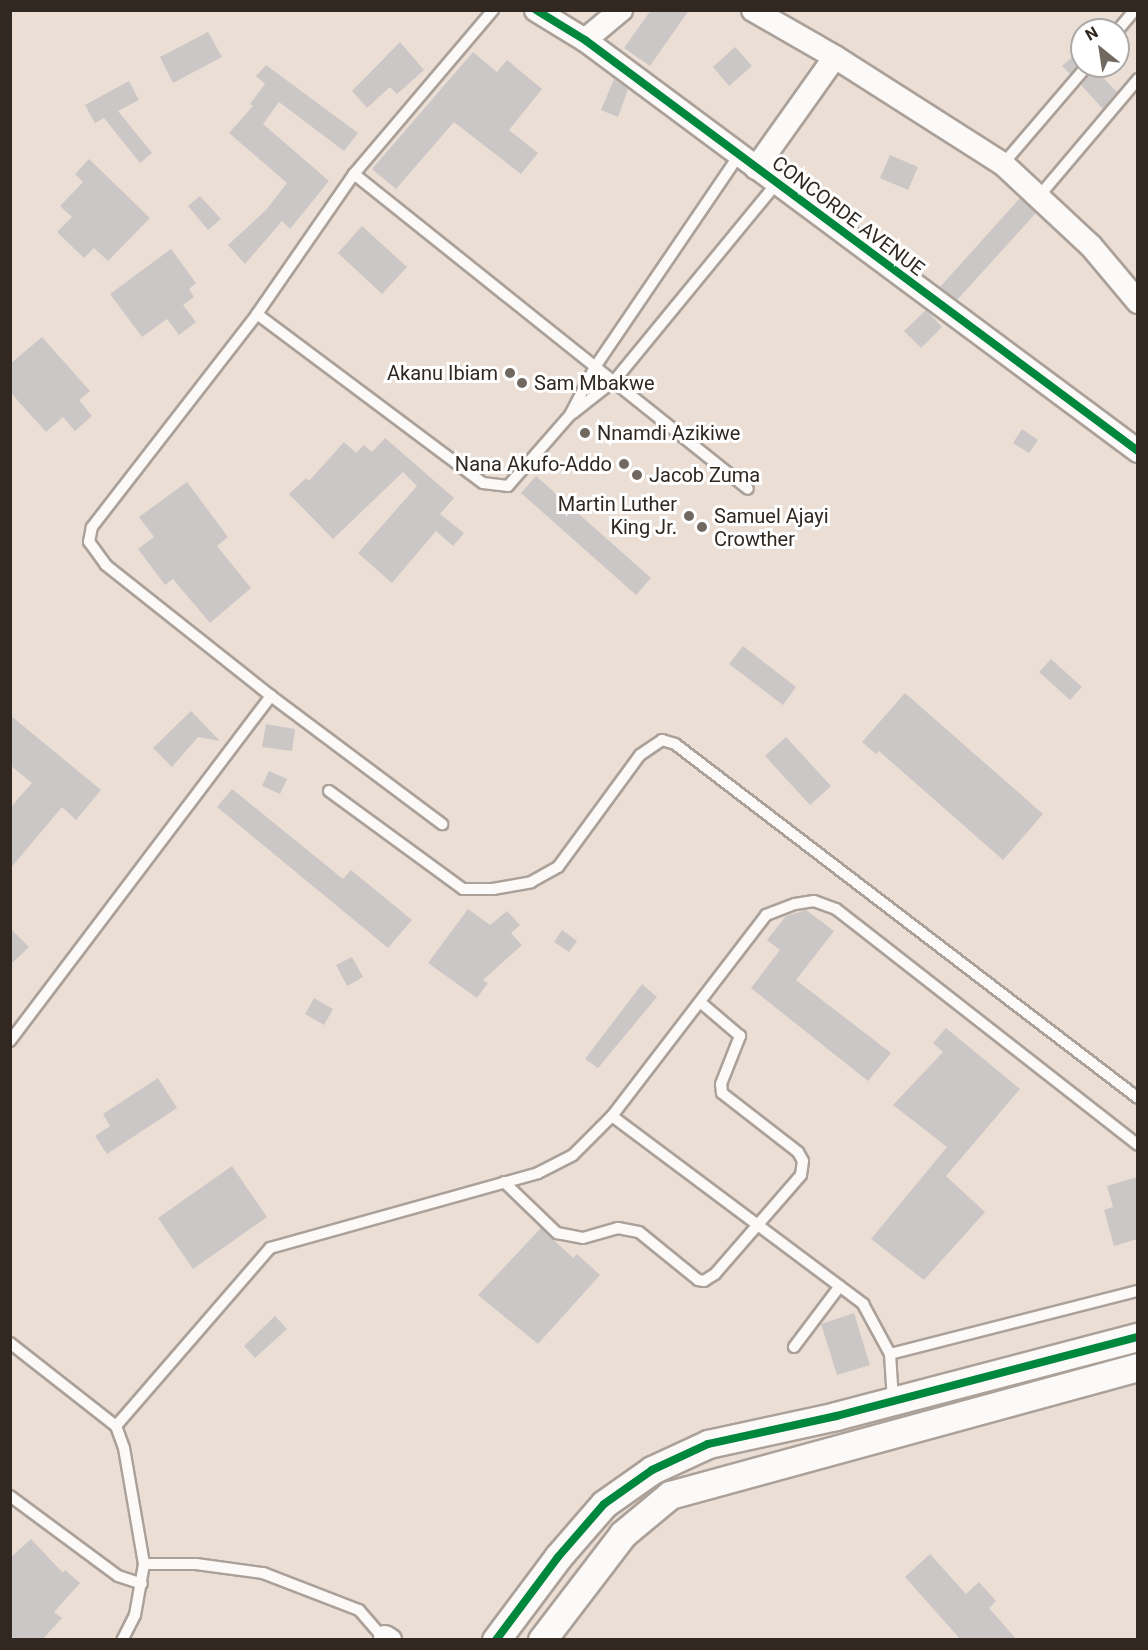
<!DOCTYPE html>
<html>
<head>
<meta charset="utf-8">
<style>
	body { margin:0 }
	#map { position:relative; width:1148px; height:1650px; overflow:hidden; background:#ebded4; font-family:Roboto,sans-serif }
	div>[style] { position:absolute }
	.building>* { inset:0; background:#ccc7c7 }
	.roads { filter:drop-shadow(2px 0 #aba199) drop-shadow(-2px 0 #aba199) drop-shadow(0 2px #aba199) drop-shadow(0 -2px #aba199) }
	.service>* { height:10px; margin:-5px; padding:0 5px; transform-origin:5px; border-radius:5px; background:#fcfaf9 }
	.minor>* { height:22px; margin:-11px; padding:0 11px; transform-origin:11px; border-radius:11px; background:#fcfaf9 }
	.tertiary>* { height:27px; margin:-13.5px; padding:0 13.5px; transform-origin:13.5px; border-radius:13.5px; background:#fcfaf9 }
	.cycleway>* { height:8px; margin:-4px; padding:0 4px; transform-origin:4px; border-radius:4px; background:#00873e }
	.dots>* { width:16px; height:16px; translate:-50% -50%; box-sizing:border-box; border:3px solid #fff; border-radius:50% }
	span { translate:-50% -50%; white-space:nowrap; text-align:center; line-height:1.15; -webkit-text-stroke:6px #fff; paint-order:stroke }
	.street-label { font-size:20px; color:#302821 }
	.poi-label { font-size:20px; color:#302821 }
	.right { translate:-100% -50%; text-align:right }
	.left { translate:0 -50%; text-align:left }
	.frame { position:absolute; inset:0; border:12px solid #302821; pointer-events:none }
	.north { position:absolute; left:1070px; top:18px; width:60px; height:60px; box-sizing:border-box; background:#fff; border:2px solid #aca9a6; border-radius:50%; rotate:330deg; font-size:16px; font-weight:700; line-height:24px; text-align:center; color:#302821 }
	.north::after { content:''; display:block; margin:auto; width:21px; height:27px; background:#716860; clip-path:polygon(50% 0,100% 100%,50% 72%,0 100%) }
</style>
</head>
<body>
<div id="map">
	<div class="building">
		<div style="clip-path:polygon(651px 10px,689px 10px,650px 66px,624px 48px)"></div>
		<div style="clip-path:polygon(208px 32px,222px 57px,173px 83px,160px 57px)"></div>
		<div style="clip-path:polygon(400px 42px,424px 70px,397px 94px,390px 87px,367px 108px,352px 91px)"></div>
		<div style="clip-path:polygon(735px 47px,752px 66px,729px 86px,713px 67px)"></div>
		<div style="clip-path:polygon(1082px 49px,1082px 61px,1070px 74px,1062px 66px)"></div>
		<div style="clip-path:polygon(473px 52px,497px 72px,507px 60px,542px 89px,509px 130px,538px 153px,521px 174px,454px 122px,396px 189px,372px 169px)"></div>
		<div style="clip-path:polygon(266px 65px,358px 133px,344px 151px,279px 102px,263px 124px,329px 181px,290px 229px,282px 221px,245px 264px,228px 245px,266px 210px,287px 183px,229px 133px,253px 106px,250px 104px,265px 84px,256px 76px)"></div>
		<div style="clip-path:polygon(1094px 68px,1117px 92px,1103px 109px,1081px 85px)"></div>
		<div style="clip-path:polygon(614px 79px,628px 89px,618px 117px,601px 110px)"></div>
		<div style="clip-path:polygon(129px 81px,139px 100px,118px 111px,152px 153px,140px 163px,104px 118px,95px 123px,85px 105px)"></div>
		<div style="clip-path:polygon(890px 155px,918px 167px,908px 190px,880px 178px)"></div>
		<div style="clip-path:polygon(89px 159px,150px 218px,108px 261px,94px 248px,84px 258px,57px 232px,72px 217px,60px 206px,83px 182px,75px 174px)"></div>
		<div style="clip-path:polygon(200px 196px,221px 219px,208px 230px,188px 206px)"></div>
		<div style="clip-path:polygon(1020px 198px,1036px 213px,957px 300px,940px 287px)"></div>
		<div style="clip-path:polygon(362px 226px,407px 267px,382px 294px,338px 253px)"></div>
		<div style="clip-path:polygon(171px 249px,196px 283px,189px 289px,194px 297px,183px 305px,196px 322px,179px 335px,167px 319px,142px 337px,110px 294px)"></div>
		<div style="clip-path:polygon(926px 310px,942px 327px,921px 348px,904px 331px)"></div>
		<div style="clip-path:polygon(42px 337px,90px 391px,79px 400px,92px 416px,75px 431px,63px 417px,46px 432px,10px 392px,10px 364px)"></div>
		<div style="clip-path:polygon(1022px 429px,1038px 440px,1029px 453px,1013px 443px)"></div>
		<div style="clip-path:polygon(385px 438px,454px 498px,440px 514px,464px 533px,453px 546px,436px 531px,392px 583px,358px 553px,417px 486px,403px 472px,333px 539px,289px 494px,306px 478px,309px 481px,344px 442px,356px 453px,364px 445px,372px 452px)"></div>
		<div style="clip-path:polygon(536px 476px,651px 578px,636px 595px,521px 493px)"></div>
		<div style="clip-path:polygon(187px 482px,228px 537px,217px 546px,251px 588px,210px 623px,173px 579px,165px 585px,138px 549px,154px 537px,139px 517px)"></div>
		<div style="clip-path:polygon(743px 646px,796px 687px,783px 705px,729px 664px)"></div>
		<div style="clip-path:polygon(1051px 659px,1082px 687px,1070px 700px,1039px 672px)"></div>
		<div style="clip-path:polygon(905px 693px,1043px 814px,1003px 860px,879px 751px,876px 754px,862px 742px)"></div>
		<div style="clip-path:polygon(191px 711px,220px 741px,198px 737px,172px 767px,153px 748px)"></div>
		<div style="clip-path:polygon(10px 715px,101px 790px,76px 820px,62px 807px,10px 869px,10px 808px,32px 783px,10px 765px)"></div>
		<div style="clip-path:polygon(266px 724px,295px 729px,292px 751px,262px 747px)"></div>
		<div style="clip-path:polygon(786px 737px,831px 786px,810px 805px,765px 756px)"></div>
		<div style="clip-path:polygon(269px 771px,287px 779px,280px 794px,262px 786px)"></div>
		<div style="clip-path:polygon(232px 789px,343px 879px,351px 870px,412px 920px,388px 948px,217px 807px)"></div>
		<div style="clip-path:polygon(468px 909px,490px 925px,507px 911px,520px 925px,511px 933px,522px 945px,483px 980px,488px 983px,477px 998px,428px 963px)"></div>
		<div style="clip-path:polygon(806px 910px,834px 931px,796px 980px,891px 1053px,868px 1081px,751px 988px,780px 950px,767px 940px,786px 916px)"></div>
		<div style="clip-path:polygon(10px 928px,29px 947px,10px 965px)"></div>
		<div style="clip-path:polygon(562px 930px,577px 941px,569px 952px,554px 942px)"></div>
		<div style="clip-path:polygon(352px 957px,363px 977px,347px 986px,336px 965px)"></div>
		<div style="clip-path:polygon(642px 984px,657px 997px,598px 1068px,585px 1059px)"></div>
		<div style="clip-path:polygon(314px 998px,333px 1009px,324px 1025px,305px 1014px)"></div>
		<div style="clip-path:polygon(946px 1028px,1020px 1089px,946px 1176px,985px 1212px,924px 1280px,871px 1239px,947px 1147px,893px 1105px,943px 1052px,933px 1043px)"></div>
		<div style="clip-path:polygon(158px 1078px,177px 1108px,107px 1154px,95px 1136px,110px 1126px,103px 1114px)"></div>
		<div style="clip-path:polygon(232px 1166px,267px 1217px,193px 1269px,158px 1218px)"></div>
		<div style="clip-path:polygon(1137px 1177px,1137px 1239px,1114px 1246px,1104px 1210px,1113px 1207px,1107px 1186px)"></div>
		<div style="clip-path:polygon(541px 1228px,573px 1258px,577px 1254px,600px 1275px,538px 1344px,478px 1295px)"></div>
		<div style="clip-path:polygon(854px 1313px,870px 1365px,837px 1375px,821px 1324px)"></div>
		<div style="clip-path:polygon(275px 1316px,287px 1329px,255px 1358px,244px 1346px)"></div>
		<div style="clip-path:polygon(31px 1539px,63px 1573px,65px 1570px,80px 1583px,54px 1612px,62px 1618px,42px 1640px,16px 1640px,10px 1635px,10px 1558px)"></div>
		<div style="clip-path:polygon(930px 1554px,966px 1594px,979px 1582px,996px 1601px,989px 1608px,1017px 1640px,961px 1640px,905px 1577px)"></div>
	</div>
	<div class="roads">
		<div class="service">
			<div style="left:1118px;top:30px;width:26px;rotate:-50deg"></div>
			<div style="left:1003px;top:164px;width:129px;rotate:-49.4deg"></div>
			<div style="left:354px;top:174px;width:504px;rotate:38.64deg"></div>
			<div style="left:1040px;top:195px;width:152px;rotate:-49.8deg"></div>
			<div style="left:257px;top:314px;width:282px;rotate:36.8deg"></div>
			<div style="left:483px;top:483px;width:25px;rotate:7deg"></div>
			<div style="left:508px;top:486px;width:94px;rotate:-48.9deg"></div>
			<div style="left:570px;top:415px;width:54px;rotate:-62.5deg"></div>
			<div style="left:595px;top:367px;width:256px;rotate:-55.8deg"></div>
			<div style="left:573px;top:413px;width:53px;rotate:-38.2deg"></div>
			<div style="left:615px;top:380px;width:255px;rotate:-50.6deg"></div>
			<div style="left:271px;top:696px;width:214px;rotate:36.8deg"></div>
			<div style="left:329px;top:791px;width:166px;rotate:36.2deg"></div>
			<div style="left:463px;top:889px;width:30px"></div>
			<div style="left:493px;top:889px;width:39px;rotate:-10deg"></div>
			<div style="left:531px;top:882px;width:31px;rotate:-29deg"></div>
			<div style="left:558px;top:867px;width:139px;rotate:-53.8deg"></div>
			<div style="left:640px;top:755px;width:27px;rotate:-34deg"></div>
			<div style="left:662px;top:740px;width:14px;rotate:17deg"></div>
			<div style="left:675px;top:744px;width:583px;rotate:37.4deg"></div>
			<div style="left:10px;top:1041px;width:433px;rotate:-52.9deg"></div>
			<div style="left:271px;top:696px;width:211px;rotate:-141.6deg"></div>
			<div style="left:106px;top:565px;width:29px;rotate:-126deg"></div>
			<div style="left:89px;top:542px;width:15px;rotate:-79deg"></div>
			<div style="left:92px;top:527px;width:269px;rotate:-52.2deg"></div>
			<div style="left:257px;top:314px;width:170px;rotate:-55.3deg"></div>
			<div style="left:354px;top:174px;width:215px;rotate:-49.7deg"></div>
			<div style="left:612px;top:1116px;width:314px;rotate:36.8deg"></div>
			<div style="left:863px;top:1304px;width:57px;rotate:61.6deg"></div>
			<div style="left:890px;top:1354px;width:46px;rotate:86.3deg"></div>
			<div style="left:504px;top:1182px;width:74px;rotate:43.9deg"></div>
			<div style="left:557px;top:1233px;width:26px;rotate:11deg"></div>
			<div style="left:583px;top:1238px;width:36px;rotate:-16deg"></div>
			<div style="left:618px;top:1228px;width:21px;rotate:11deg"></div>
			<div style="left:639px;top:1232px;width:76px;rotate:39.1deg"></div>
			<div style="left:698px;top:1280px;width:6px;rotate:9deg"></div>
			<div style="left:704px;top:1281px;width:13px;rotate:-32deg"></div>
			<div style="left:715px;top:1274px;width:131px;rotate:-49deg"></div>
			<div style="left:801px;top:1175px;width:14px;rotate:-82deg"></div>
			<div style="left:803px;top:1161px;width:10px;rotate:-119deg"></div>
			<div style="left:798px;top:1152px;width:96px;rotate:-142.2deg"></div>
			<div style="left:722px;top:1093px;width:9px;rotate:-96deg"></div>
			<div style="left:721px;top:1084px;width:52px;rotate:-68.4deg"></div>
			<div style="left:740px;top:1036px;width:52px;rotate:-139.6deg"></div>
			<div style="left:10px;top:1343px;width:135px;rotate:38.1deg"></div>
			<div style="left:116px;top:1426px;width:23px;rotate:70deg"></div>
			<div style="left:124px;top:1448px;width:118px;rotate:80.2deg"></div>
			<div style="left:144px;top:1564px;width:52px;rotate:100deg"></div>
			<div style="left:135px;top:1615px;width:28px;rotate:117deg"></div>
			<div style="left:794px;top:1347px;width:76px;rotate:-53deg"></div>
			<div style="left:890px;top:1354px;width:256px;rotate:-14.3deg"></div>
			<div style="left:116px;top:1426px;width:235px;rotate:-49.1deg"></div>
			<div style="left:270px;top:1248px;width:278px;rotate:-15.6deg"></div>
			<div style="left:538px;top:1173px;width:39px;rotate:-27deg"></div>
			<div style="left:573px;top:1155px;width:55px;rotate:-45deg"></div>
			<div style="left:612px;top:1116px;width:253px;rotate:-52.5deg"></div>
			<div style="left:766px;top:915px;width:31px;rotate:-21deg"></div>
			<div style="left:795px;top:904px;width:19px;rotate:-9deg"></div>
			<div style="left:814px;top:901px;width:23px;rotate:20deg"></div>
			<div style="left:836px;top:909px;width:383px;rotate:38deg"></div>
			<div style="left:10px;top:1496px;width:134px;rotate:36.5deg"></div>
			<div style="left:118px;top:1576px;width:25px;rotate:18deg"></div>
			<div style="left:144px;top:1564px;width:52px"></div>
			<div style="left:196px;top:1564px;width:68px;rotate:7.7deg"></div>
			<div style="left:263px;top:1573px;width:103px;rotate:21.1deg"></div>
			<div style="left:359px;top:1610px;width:38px;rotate:49deg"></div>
		</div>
		<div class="minor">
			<div style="left:536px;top:10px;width:57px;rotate:31.5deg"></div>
			<div style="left:585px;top:40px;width:689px;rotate:36.62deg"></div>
			<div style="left:753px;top:10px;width:95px;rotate:29.8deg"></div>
			<div style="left:835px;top:57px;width:199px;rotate:32.5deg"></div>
			<div style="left:1003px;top:164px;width:120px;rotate:43deg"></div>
			<div style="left:1091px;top:246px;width:73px;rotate:50deg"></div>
			<div style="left:585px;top:40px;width:47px;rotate:-39.8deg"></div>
			<div style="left:756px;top:168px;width:136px;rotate:-54.6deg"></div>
			<div style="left:385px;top:1637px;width:6px;rotate:31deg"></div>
		</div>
		<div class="tertiary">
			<div style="left:496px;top:1640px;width:104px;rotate:-53.2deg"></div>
			<div style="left:558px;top:1557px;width:70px;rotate:-49deg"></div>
			<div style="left:604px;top:1504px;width:59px;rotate:-35.3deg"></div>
			<div style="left:652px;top:1470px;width:62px;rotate:-24.9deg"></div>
			<div style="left:708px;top:1444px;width:131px;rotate:-12.3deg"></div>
			<div style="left:836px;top:1416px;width:312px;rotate:-14.7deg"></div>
			<div style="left:542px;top:1640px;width:133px;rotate:-52.6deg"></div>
			<div style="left:623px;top:1534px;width:61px;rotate:-39.7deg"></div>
			<div style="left:670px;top:1495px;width:485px;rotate:-15.3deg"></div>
		</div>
	</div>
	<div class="cycleway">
		<div style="left:536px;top:10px;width:57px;rotate:31.5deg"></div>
		<div style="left:585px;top:40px;width:689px;rotate:36.62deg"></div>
		<div style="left:496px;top:1640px;width:104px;rotate:-53.2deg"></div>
		<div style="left:558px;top:1557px;width:70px;rotate:-49deg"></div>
		<div style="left:604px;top:1504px;width:59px;rotate:-35.3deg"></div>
		<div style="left:652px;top:1470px;width:62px;rotate:-24.9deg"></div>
		<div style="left:708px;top:1444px;width:131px;rotate:-12.3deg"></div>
		<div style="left:836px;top:1416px;width:312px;rotate:-14.7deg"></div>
	</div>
	<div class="dots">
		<div style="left:510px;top:373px;background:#716860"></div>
		<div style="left:522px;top:383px;background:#716860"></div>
		<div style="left:585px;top:433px;background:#716860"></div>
		<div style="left:624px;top:464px;background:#716860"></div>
		<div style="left:637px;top:475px;background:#716860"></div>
		<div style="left:689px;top:516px;background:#716860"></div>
		<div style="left:702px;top:527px;background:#716860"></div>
	</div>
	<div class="street-label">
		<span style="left:848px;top:216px;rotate:37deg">CONCORDE AVENUE</span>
	</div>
	<div class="poi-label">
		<span class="right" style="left:498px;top:373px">Akanu Ibiam</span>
		<span class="left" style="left:534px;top:383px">Sam Mbakwe</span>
		<span class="left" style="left:597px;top:433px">Nnamdi Azikiwe</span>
		<span class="right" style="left:612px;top:464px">Nana Akufo-Addo</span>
		<span class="left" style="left:649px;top:475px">Jacob Zuma</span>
		<span class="right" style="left:677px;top:516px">Martin Luther<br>King Jr.</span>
		<span class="left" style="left:714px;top:528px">Samuel Ajayi<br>Crowther</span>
	</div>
	<div class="frame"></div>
	<div class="north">N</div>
</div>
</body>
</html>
